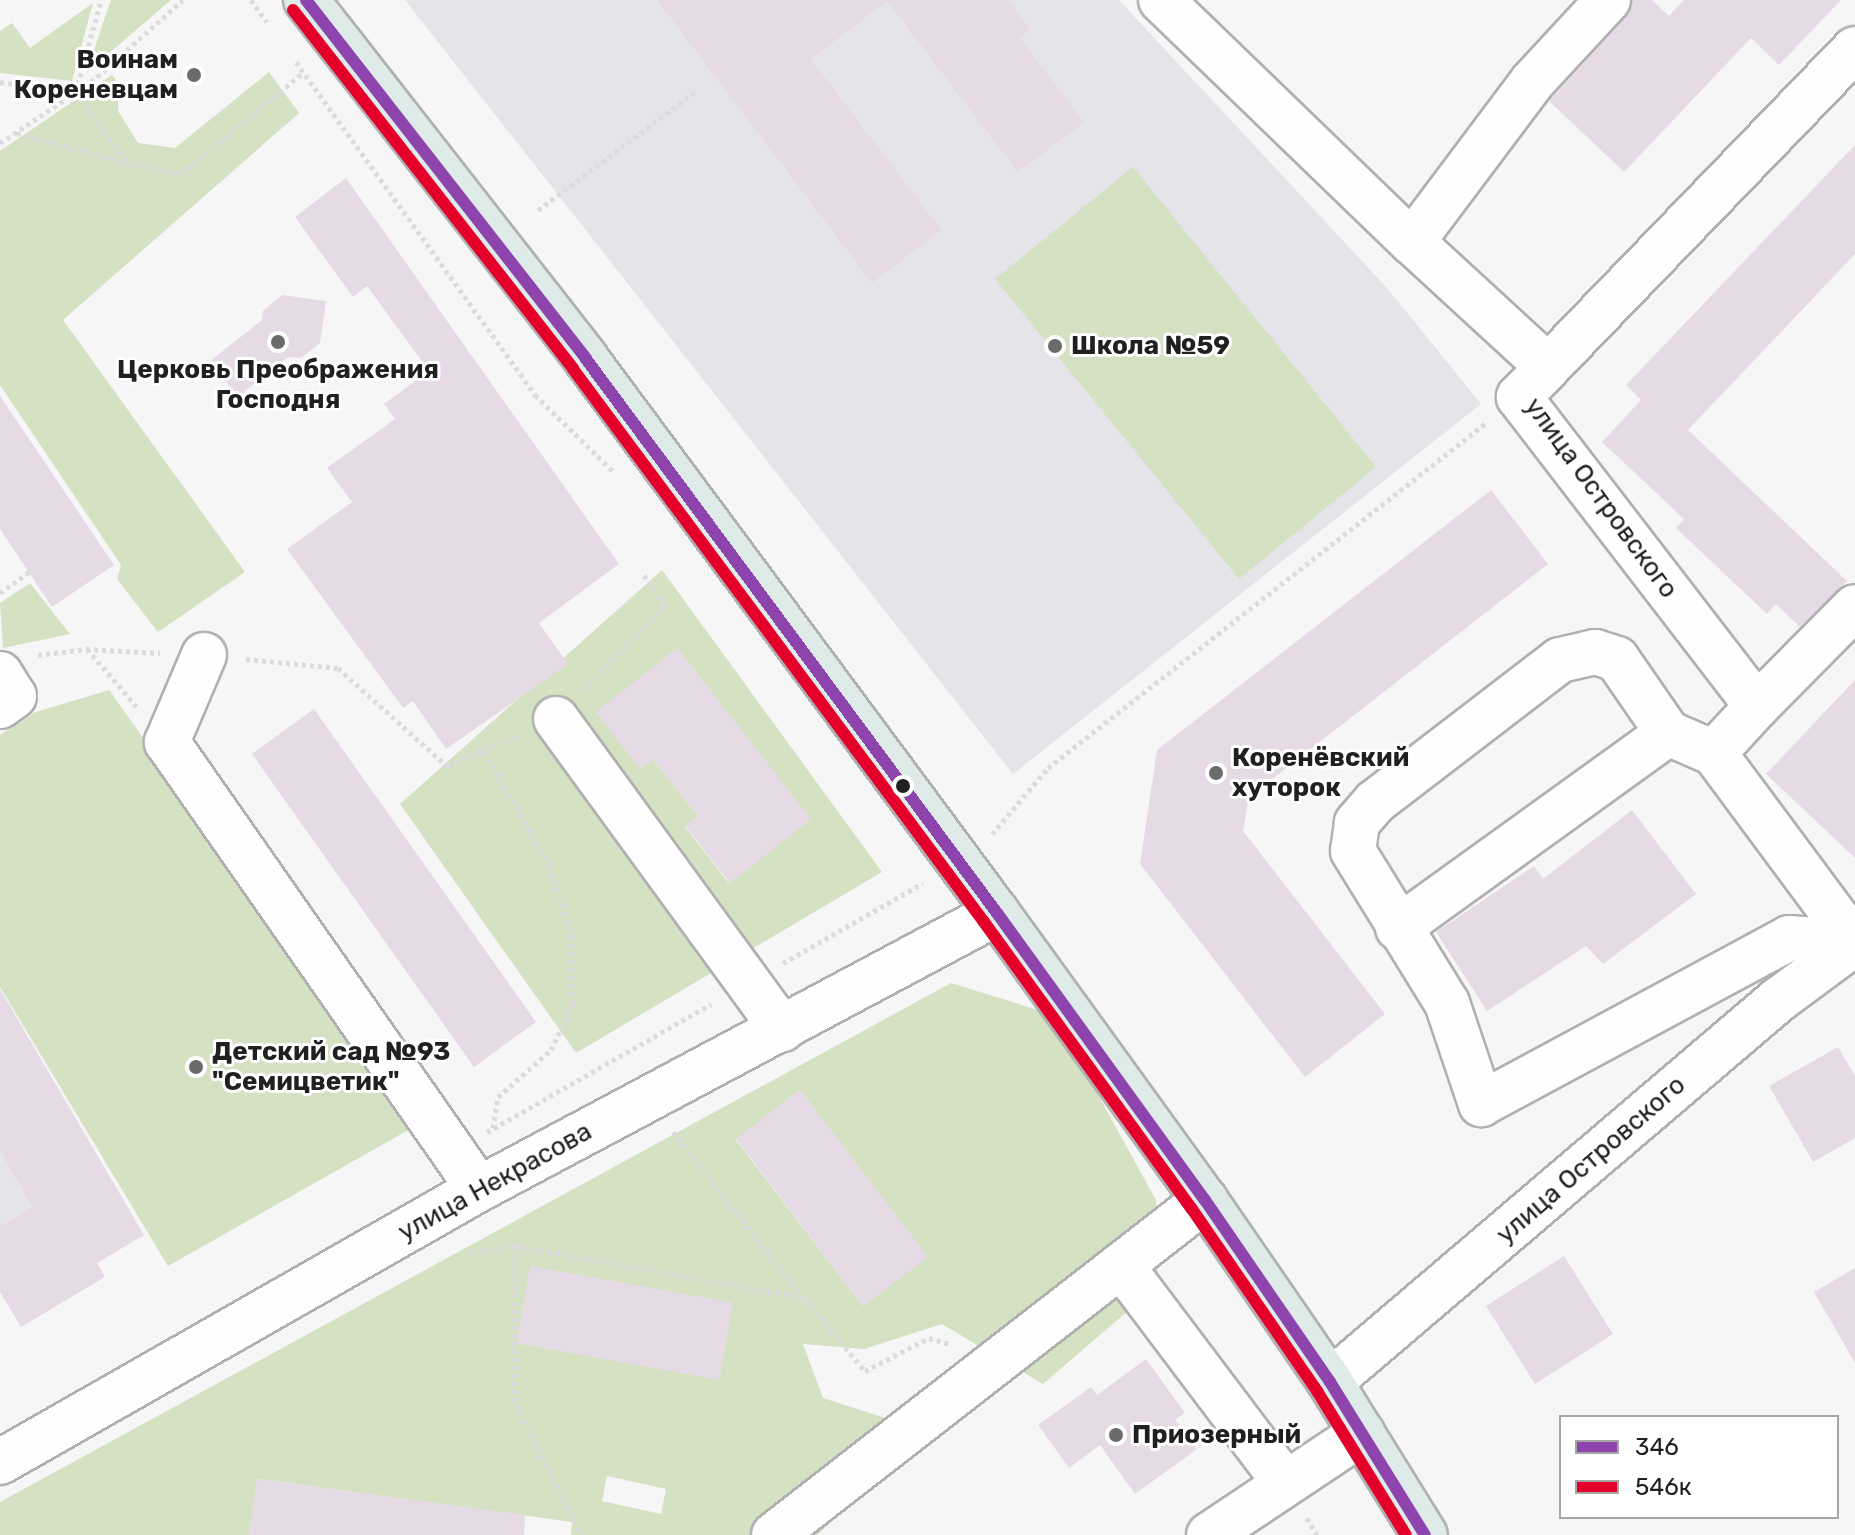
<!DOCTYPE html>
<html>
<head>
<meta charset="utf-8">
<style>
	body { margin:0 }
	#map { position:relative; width:1855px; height:1535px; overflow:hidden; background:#f6f6f6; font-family:Rubik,sans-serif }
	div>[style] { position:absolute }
	.built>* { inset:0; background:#e4e4e9 }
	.green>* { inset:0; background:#d4e1c2 }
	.building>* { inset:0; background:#e6dbe5 }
	.path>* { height:5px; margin-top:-2.5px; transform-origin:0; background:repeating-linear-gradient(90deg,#dcdcdd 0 4px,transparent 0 8px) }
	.roads { filter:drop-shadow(2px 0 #b0b0b0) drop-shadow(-2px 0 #b0b0b0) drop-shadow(0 2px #b0b0b0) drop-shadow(0 -2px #b0b0b0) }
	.minor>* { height:44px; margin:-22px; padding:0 22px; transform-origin:22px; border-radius:22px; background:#fefefe }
	.major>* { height:44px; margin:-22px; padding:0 22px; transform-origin:22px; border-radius:22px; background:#dfebe9 }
	.bus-1>* { height:12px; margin:-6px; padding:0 6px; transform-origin:6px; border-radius:6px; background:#8e44ad }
	.bus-2>* { height:12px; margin:-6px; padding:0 6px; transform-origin:6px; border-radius:6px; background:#e4002b }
	.dots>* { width:22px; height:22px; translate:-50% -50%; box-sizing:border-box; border:4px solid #fff; border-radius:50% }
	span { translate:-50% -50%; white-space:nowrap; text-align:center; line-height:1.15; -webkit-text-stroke:6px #fff; paint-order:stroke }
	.poi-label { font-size:26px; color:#202021; font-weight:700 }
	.right { translate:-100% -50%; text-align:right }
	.left { translate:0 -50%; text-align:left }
	.street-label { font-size:26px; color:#202021 }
	.legend { position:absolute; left:1559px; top:1415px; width:280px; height:104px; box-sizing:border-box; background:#fff; border:2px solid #a6a6a6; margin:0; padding:10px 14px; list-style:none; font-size:24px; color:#202021 }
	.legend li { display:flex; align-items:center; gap:16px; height:40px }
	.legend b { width:40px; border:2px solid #a6a6a6 }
</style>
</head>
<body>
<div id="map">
	<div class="built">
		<div style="clip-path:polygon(405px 0,1119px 0,1387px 288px,1481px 404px,1013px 774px)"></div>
		<div style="clip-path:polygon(0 1152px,32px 1207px,0 1226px)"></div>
	</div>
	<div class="green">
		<div style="clip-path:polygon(111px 0,171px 0,86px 73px)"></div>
		<div style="clip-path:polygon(93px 3px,72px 81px,0 73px,0 31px,12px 23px,30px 48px)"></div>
		<div style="clip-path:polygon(269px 72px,299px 113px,63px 320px,245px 572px,158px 632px,117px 579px,121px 565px,0 385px,0 151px,112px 75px,118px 83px,118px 111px,138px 143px,175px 148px)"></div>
		<div style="clip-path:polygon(1133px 167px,1376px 467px,1239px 579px,995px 279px)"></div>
		<div style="clip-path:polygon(evenodd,662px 570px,882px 872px,576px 1053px,400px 804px,662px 570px,677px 648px,810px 819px,729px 883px,685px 827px,698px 816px,653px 759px,640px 769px,677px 648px)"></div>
		<div style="clip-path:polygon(30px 583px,70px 634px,3px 648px,0 603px)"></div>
		<div style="clip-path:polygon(109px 690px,419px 1124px,168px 1266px,0 987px,0 735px,36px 712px)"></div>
		<div style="clip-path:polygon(evenodd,951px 983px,1054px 1015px,1156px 1200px,1158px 1285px,1043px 1384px,942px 1324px,864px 1349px,803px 1344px,823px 1398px,929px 1432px,817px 1535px,571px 1535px,572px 1522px,258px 1479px,249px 1535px,0 1535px,0 1502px,951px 983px,800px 1090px,927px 1257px,863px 1306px,736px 1140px,800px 1090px,951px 983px,531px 1267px,732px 1303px,719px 1379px,517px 1343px,531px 1267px,951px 983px,607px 1476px,666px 1489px,661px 1514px,602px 1501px,607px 1476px)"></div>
	</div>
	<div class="building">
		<div style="clip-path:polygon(657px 0,1008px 0,1030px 30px,1019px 37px,1084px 122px,1018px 172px,887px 1px,811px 59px,941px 230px,872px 283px)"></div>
		<div style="clip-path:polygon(1632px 0,1652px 0,1669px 16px,1684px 0,1841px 0,1779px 65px,1751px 38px,1624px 172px,1549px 101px,1626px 17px)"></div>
		<div style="clip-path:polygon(1855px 145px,1855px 254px,1688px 430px,1847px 581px,1800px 627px,1776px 604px,1767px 614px,1676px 528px,1684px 519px,1602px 442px,1641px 400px,1626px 385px)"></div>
		<div style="clip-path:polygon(346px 178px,619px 564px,539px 623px,568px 664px,446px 749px,413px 701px,403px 708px,287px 549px,352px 502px,327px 468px,395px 419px,384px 404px,429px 371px,367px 286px,353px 297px,295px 217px)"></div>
		<div style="clip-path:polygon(282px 295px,326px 301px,320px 343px,301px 358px,288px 357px,238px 397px,210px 361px,262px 320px,263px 311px)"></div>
		<div style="clip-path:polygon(0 396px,114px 565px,52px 607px,0 529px)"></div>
		<div style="clip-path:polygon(1491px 490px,1548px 564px,1249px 797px,1243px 831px,1385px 1014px,1305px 1077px,1140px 864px,1157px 750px)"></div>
		<div style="clip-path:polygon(677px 648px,811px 819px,730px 883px,685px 826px,698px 816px,653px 759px,640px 769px,596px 712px)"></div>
		<div style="clip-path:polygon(1855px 680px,1855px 858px,1766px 774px)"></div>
		<div style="clip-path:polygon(314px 709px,536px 1022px,474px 1067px,252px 754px)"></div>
		<div style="clip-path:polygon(1632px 810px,1696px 894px,1603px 964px,1586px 946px,1487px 1011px,1436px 932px,1534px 866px,1543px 879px)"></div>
		<div style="clip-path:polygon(0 989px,144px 1235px,97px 1263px,105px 1277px,21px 1327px,0 1292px,0 1226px,32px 1207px,0 1152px)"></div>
		<div style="clip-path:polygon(1838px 1047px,1855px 1076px,1855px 1138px,1813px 1162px,1769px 1086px)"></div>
		<div style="clip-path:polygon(800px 1090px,928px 1257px,863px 1306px,736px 1139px)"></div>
		<div style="clip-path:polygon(1564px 1256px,1613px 1334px,1535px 1384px,1486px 1306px)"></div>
		<div style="clip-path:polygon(530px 1266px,733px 1303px,719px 1380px,517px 1343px)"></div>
		<div style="clip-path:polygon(1855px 1268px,1855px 1363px,1814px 1292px)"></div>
		<div style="clip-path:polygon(1146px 1359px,1185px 1413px,1175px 1420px,1197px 1449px,1135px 1494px,1100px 1445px,1069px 1468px,1038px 1425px,1091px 1387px,1097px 1395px)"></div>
		<div style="clip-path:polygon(257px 1479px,525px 1515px,524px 1535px,249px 1535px)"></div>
	</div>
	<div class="path">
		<div style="left:251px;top:0;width:27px;rotate:54deg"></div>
		<div style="left:296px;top:62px;width:410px;rotate:54.3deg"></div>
		<div style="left:535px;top:395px;width:109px;rotate:44.3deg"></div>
		<div style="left:0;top:82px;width:77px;rotate:7.5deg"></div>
		<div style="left:76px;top:92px;width:95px;rotate:-74.8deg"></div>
		<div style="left:76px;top:92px;width:87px;rotate:54.8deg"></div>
		<div style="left:126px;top:163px;width:56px;rotate:11.3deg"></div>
		<div style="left:181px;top:174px;width:160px;rotate:-39.7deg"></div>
		<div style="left:17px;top:133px;width:113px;rotate:15.4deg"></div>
		<div style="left:0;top:143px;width:110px;rotate:-33.8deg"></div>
		<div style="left:91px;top:82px;width:123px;rotate:-41.7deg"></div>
		<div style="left:538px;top:210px;width:199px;rotate:-37deg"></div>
		<div style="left:0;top:593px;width:36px;rotate:-36deg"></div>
		<div style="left:87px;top:649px;width:78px;rotate:49.2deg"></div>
		<div style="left:38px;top:655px;width:48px;rotate:-7.1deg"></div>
		<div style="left:86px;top:649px;width:74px;rotate:3.1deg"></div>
		<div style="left:246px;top:659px;width:92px;rotate:5.6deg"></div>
		<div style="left:338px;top:668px;width:147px;rotate:42deg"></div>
		<div style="left:447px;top:766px;width:39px;rotate:-24deg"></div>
		<div style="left:584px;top:690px;width:117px;rotate:-46.7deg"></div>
		<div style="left:664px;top:605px;width:37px;rotate:-124deg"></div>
		<div style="left:992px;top:834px;width:87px;rotate:-49.7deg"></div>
		<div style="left:1048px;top:768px;width:559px;rotate:-38.24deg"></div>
		<div style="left:783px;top:963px;width:161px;rotate:-29.7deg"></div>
		<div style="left:493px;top:1128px;width:31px;rotate:-81deg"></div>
		<div style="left:498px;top:1097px;width:71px;rotate:-41.6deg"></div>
		<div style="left:551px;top:1050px;width:51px;rotate:-64.4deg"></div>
		<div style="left:573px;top:1004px;width:66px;rotate:-90.9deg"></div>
		<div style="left:572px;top:938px;width:75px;rotate:-107deg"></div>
		<div style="left:550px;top:866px;width:134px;rotate:-120deg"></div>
		<div style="left:483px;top:750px;width:38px;rotate:-22deg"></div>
		<div style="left:487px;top:1132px;width:258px;rotate:-29.7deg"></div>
		<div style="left:673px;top:1132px;width:210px;rotate:51.8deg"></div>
		<div style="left:516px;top:1246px;width:152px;rotate:91.1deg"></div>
		<div style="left:513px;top:1398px;width:153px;rotate:63.6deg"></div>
		<div style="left:472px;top:1251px;width:44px;rotate:-6.5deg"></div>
		<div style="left:516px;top:1246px;width:293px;rotate:10.2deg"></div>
		<div style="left:804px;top:1298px;width:95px;rotate:50.1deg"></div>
		<div style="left:865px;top:1371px;width:72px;rotate:-27.3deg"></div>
		<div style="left:929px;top:1338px;width:22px;rotate:16deg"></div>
		<div style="left:1307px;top:1518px;width:20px;rotate:60deg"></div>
	</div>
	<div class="roads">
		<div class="minor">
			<div style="left:1161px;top:0;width:349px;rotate:44deg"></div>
			<div style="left:1855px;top:49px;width:484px;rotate:134deg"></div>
			<div style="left:1519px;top:397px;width:390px;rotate:52.4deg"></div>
			<div style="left:1757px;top:706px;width:64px;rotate:132.5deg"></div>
			<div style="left:1714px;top:753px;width:237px;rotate:53.4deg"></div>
			<div style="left:1548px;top:367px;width:185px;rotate:-137.4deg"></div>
			<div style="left:1412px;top:242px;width:200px;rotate:-53.1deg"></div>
			<div style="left:1532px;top:82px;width:112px;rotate:-47.2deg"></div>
			<div style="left:204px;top:655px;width:95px;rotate:113deg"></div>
			<div style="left:167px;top:742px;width:545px;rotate:55.09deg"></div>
			<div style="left:0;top:674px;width:26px;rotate:58deg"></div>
			<div style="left:14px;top:696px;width:17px;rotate:144deg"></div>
			<div style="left:1757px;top:706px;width:139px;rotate:-45.3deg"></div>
			<div style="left:556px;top:719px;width:384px;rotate:53.9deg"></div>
			<div style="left:1714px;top:753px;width:50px;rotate:-156.5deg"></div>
			<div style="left:1668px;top:733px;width:90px;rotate:-124.6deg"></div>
			<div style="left:1617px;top:659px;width:23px;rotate:-162deg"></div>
			<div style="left:1595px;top:652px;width:36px;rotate:167deg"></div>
			<div style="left:1560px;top:660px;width:233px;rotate:142.5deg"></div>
			<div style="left:1375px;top:802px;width:28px;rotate:131deg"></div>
			<div style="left:1357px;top:823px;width:28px;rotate:98deg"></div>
			<div style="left:1353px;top:851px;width:179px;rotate:58.3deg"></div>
			<div style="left:1447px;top:1003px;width:107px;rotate:71.4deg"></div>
			<div style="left:1481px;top:1104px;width:350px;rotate:-28.3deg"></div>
			<div style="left:1789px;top:938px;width:66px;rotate:4.3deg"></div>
			<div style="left:1398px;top:928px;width:333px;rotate:-35.8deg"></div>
			<div style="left:1121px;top:1265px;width:273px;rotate:53deg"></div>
			<div style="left:1330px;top:1382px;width:589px;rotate:-40.45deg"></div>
			<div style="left:1778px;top:1000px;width:96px;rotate:-36.5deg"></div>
			<div style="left:0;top:1462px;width:551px;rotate:-29.68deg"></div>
			<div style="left:479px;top:1189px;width:587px;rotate:-28.05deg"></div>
			<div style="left:774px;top:1535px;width:546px;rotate:-37.86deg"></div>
			<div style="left:1209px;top:1535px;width:184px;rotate:-33.7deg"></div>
		</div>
		<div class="major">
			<div style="left:306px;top:0;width:455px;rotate:52deg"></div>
			<div style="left:586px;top:359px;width:690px;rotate:53.43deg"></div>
			<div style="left:997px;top:913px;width:354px;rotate:54.1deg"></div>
			<div style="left:1205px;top:1200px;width:221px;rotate:55.5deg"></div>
			<div style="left:1330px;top:1382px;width:180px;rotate:58.2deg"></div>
		</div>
	</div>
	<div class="bus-1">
		<div style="left:306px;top:0;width:455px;rotate:52deg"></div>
		<div style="left:586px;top:359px;width:690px;rotate:53.43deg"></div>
		<div style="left:997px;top:913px;width:354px;rotate:54.1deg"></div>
		<div style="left:1205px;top:1200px;width:221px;rotate:55.5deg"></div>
		<div style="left:1330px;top:1382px;width:180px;rotate:58.2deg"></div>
	</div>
	<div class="bus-2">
		<div style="left:293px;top:10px;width:455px;rotate:52deg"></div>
		<div style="left:573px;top:369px;width:689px;rotate:53.38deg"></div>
		<div style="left:984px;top:922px;width:354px;rotate:54.1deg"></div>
		<div style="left:1192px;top:1209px;width:221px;rotate:55.5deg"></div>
		<div style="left:1317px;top:1391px;width:169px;rotate:58.3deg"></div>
	</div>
	<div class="dots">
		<div style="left:194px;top:75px;background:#6b6b6c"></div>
		<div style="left:278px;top:342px;background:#6b6b6c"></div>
		<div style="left:1055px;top:346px;background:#6b6b6c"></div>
		<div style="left:1216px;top:773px;background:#6b6b6c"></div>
		<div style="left:903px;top:786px;background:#202021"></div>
		<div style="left:196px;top:1067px;background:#6b6b6c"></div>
		<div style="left:1116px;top:1435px;background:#6b6b6c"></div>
	</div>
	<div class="poi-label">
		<span class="right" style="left:178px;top:75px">Воинам<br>Кореневцам</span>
		<span class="left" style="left:1071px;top:346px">Школа №59</span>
		<span style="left:278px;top:385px">Церковь Преображения<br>Господня</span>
		<span class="left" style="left:1232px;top:773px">Коренёвский<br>хуторок</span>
		<span class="left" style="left:212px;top:1067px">Детский сад №93<br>"Семицветик"</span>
		<span class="left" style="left:1132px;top:1435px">Приозерный</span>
	</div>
	<div class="street-label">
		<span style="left:1601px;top:498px;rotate:54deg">улица Островского</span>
		<span style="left:1591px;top:1160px;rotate:-41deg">улица Островского</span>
		<span style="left:495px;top:1182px;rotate:-29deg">улица Некрасова</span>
	</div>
	<ul class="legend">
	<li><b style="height:10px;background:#8e44ad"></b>346</li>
	<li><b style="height:10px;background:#e4002b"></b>546к</li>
	</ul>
</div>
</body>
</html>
